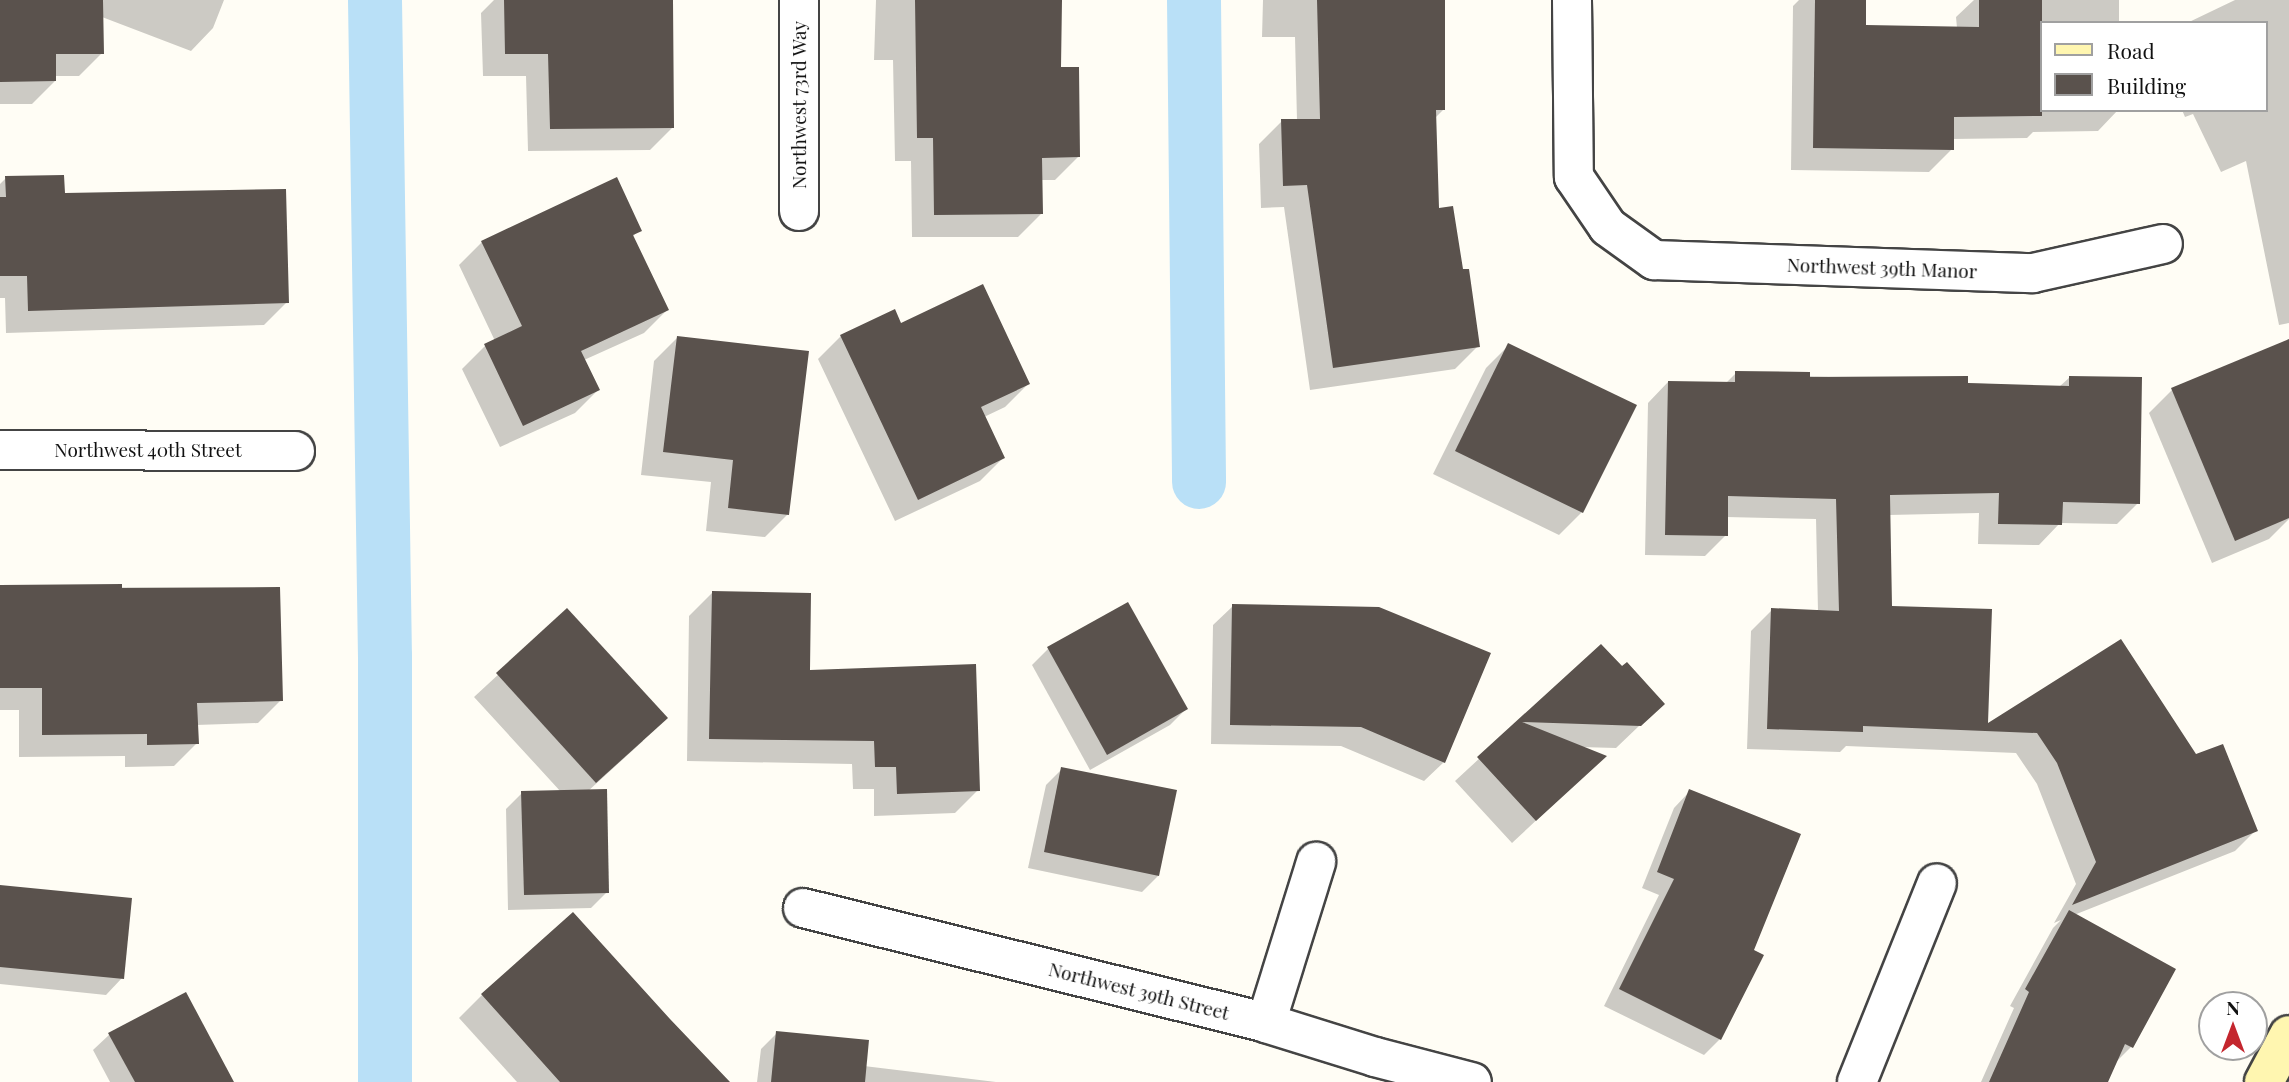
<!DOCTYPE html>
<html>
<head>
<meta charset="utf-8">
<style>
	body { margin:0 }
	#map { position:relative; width:2289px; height:1082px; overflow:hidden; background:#fffdf5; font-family:"Playfair Display",serif }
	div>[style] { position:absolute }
	.shadow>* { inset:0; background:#0003 }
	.canal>* { height:54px; margin:-27px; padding:0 27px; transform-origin:27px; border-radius:27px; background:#b9e0f7 }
	.building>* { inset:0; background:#5a524d }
	.roads { filter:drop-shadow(2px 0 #444) drop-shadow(-2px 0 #444) drop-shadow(0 2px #444) drop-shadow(0 -2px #444) }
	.minor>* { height:38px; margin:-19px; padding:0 19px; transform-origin:19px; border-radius:19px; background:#fff }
	.secondary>* { height:38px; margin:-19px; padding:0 19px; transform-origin:19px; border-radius:19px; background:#fff6b0 }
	span { translate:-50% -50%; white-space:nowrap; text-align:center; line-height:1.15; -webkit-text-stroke:7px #fff; paint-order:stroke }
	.street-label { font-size:19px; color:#111 }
	.legend { position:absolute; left:2040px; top:21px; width:228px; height:91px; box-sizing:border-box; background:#fff; border:2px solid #a0a0a0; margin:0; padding:9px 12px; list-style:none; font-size:21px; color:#111 }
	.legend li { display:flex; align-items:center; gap:14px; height:35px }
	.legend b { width:35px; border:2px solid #a0a0a0 }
	.north { position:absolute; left:2198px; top:991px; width:70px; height:70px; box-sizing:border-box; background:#fff; border:2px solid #a0a0a0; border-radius:50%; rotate:0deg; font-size:19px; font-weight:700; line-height:28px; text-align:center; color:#111 }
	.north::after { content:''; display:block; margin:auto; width:24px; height:32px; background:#c4262e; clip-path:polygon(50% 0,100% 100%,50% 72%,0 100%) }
</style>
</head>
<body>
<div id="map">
	<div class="shadow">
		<div style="clip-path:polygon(0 0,224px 0,213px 28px,191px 51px,102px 17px,102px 53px,79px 76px,54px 76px,55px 81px,32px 104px,0 104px)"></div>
		<div style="clip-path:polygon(494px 0,671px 0,673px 127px,650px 150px,528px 151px,526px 76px,483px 76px,481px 13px)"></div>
		<div style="clip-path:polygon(876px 0,1060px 0,1059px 69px,1078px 157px,1055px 180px,1041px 180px,1041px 214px,1018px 237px,912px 237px,911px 161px,895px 161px,893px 60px,874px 60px)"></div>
		<div style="clip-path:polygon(1263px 0,1444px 0,1444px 109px,1435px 118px,1438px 210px,1461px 271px,1478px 346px,1455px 369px,1310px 390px,1284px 207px,1261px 208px,1259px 144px,1282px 121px,1297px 121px,1295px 37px,1262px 37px)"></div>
		<div style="clip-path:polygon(1799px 0,1864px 0,1864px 27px,1957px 28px,1956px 17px,1974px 0,2119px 0,2119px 23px,2042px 23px,2042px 110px,2118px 110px,2098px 131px,2033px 132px,2027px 138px,1952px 139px,1952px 149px,1929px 172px,1791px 170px,1793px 6px)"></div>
		<div style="clip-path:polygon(2235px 0,2289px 0,2289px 323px,2279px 325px,2246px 161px,2221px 172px,2193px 114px,2185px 117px,2182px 110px,2266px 110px,2266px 23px,2187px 23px)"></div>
		<div style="clip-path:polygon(6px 178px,63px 195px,287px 302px,264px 325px,6px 333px,5px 298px,0 298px,0 184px)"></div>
		<div style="clip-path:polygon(640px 230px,632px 237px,667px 310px,644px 333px,584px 360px,598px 390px,575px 413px,500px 447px,462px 369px,485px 346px,495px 341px,459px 265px,482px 242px)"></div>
		<div style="clip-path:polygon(900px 325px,1028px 384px,1005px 407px,984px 417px,1003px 458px,980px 481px,895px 521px,818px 359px,841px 336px)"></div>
		<div style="clip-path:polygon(677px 338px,788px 514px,765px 537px,706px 531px,711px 482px,641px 475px,654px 361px)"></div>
		<div style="clip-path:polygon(2289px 341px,2289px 519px,2269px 539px,2212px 563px,2149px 413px,2172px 390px)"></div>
		<div style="clip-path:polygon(1509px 345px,1582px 512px,1559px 535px,1433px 474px,1486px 368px)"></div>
		<div style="clip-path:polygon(1736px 373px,2059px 387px,2070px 377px,2138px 503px,2117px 524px,2060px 523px,2039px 545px,1978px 544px,1979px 513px,1889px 515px,1890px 607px,1986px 726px,2120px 641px,2195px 757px,2256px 830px,2235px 851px,2074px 915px,2131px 1047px,2114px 1064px,2106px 1082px,1981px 1082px,2014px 1008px,2010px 1006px,2053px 928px,2061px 920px,2054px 923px,2076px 884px,2037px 784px,2016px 753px,1846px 746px,1840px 752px,1747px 749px,1751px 631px,1772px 610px,1818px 612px,1816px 519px,1726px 517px,1726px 535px,1705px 556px,1645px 555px,1648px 403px,1668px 382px,1726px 383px)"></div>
		<div style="clip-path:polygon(0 587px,279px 588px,281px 700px,258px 723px,196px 725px,197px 743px,174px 766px,125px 767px,125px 756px,19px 757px,19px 710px,0 710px)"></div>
		<div style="clip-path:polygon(712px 593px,809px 672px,978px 790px,955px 813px,874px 816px,874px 789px,853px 789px,852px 764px,687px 761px,689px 616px)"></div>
		<div style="clip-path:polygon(1127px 605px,1186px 709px,1170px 725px,1090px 770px,1032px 665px,1048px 649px)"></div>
		<div style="clip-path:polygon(1233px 606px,1444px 762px,1424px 781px,1341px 746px,1211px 744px,1213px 625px)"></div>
		<div style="clip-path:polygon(567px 611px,643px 741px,587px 792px,607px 892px,591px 908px,508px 910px,506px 809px,522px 793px,561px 792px,474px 697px)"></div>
		<div style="clip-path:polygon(1601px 646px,1662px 704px,1616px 748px,1580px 747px,1604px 757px,1512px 843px,1455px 781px)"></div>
		<div style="clip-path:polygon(1062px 769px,1158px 876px,1142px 892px,1028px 868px,1046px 785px)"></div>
		<div style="clip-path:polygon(1690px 791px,1752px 951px,1720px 1039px,1704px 1055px,1604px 1006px,1659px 895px,1642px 888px,1674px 808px)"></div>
		<div style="clip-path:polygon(0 889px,122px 978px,106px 995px,0 984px)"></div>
		<div style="clip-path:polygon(482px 995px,725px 1082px,517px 1082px,459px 1018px)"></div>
		<div style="clip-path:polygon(777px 1033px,864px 1066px,996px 1082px,757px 1082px,761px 1049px)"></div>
		<div style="clip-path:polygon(110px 1034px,232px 1082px,110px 1082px,93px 1050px)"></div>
	</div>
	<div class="canal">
		<div style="left:375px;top:0;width:657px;rotate:89.13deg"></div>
		<div style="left:385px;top:657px;width:425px;rotate:90deg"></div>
		<div style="left:1194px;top:0;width:482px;rotate:89.4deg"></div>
	</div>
	<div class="building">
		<div style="clip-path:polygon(0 0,103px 0,104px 54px,56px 54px,56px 81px,0 82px)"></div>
		<div style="clip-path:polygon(504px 0,673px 0,674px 128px,550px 129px,548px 54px,505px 54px)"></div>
		<div style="clip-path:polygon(915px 0,1062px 0,1061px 67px,1079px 67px,1080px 157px,1042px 158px,1043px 214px,934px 215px,933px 138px,917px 138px)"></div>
		<div style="clip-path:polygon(1317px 0,1445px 0,1445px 110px,1436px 110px,1439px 208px,1453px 206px,1463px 269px,1469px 269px,1480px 347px,1333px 368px,1307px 185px,1283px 186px,1281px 119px,1320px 119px)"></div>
		<div style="clip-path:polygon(1815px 0,1866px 0,1866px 25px,1979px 27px,1979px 0,2042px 0,2042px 116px,1954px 117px,1954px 150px,1813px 148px)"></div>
		<div style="clip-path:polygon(64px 175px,65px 193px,286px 189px,289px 303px,28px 311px,27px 276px,0 276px,0 197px,6px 197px,5px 176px)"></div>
		<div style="clip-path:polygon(617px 177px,642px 231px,633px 235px,669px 310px,581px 351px,600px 390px,523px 426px,484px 344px,522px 326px,481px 241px)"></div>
		<div style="clip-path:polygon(983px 284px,1030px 384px,981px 407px,1005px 458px,918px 500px,840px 335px,895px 309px,901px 323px)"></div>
		<div style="clip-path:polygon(677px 336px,809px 351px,789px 515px,728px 508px,733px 460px,663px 452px)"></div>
		<div style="clip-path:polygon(2289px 339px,2289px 518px,2235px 541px,2171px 388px)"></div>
		<div style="clip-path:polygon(1508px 343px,1637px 405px,1583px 513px,1455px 451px)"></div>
		<div style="clip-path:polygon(1735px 371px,1810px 372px,1810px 377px,1968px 376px,1968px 383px,2069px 386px,2069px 376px,2142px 377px,2140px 504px,2063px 502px,2062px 525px,1998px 524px,1999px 493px,1890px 495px,1892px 606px,1992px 609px,1988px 723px,2121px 639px,2196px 754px,2223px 744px,2258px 831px,2072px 905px,2096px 862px,2057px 763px,2037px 733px,1863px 726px,1863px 732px,1767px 729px,1771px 608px,1839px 611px,1836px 499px,1728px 496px,1728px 536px,1665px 535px,1668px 381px,1735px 382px)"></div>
		<div style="clip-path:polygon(122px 584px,122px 588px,280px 587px,283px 701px,197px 703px,199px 744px,147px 745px,147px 734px,42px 735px,42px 688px,0 688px,0 585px)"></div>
		<div style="clip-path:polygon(712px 591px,811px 593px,810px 670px,976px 664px,980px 791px,897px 794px,896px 767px,875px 767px,874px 741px,709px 739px)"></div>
		<div style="clip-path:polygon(1128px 602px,1188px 709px,1107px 755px,1047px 647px)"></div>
		<div style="clip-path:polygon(1232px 604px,1379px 607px,1491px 653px,1445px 763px,1361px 727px,1230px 725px)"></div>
		<div style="clip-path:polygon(567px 608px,668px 718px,596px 783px,496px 673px)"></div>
		<div style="clip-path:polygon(1601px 644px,1622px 666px,1627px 662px,1665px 704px,1641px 726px,1522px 722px,1607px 756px,1536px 821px,1477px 757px)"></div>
		<div style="clip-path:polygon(1061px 767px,1177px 790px,1159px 876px,1044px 852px)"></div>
		<div style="clip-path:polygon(607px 789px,609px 893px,524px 895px,521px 791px)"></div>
		<div style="clip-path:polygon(1689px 789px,1801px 834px,1754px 950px,1764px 955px,1721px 1040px,1619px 989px,1674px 879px,1657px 872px)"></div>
		<div style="clip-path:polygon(0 885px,132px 898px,124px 979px,0 967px)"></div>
		<div style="clip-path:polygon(2069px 910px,2176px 969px,2133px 1048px,2125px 1044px,2108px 1082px,1989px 1082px,2029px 992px,2025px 989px)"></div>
		<div style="clip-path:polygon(573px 912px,670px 1019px,730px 1082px,560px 1082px,481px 994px)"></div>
		<div style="clip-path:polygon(186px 992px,234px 1082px,135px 1082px,108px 1033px)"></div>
		<div style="clip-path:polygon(776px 1031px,869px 1040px,865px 1082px,771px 1082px)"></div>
	</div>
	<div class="roads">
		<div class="minor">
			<div style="left:799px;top:0;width:211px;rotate:90deg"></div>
			<div style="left:1572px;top:0;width:177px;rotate:89.4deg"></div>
			<div style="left:1574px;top:177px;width:60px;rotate:55.8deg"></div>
			<div style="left:1608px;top:227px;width:57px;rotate:35.7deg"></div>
			<div style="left:1654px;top:260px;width:379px;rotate:2deg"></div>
			<div style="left:2033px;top:273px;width:133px;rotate:-12.6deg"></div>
			<div style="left:0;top:450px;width:295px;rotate:0.2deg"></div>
			<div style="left:803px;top:908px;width:477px;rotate:13.9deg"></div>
			<div style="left:1266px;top:1023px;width:114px;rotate:17.3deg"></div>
			<div style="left:1375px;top:1057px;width:100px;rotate:14.5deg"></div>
			<div style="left:1266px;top:1023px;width:169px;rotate:-72.7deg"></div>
			<div style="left:1857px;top:1082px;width:214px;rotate:-68.1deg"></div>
		</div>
		<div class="secondary">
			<div style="left:2264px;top:1082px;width:53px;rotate:-62deg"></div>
		</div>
	</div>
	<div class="street-label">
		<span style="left:799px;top:105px;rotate:-90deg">Northwest 73rd Way</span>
		<span style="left:1882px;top:268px;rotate:2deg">Northwest 39th Manor</span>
		<span style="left:148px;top:450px">Northwest 40th Street</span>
		<span style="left:1139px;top:991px;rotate:14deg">Northwest 39th Street</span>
	</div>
	<ul class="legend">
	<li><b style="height:9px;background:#fff6b0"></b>Road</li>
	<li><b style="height:19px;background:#5a524d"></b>Building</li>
	</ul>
	<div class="north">N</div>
</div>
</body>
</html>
